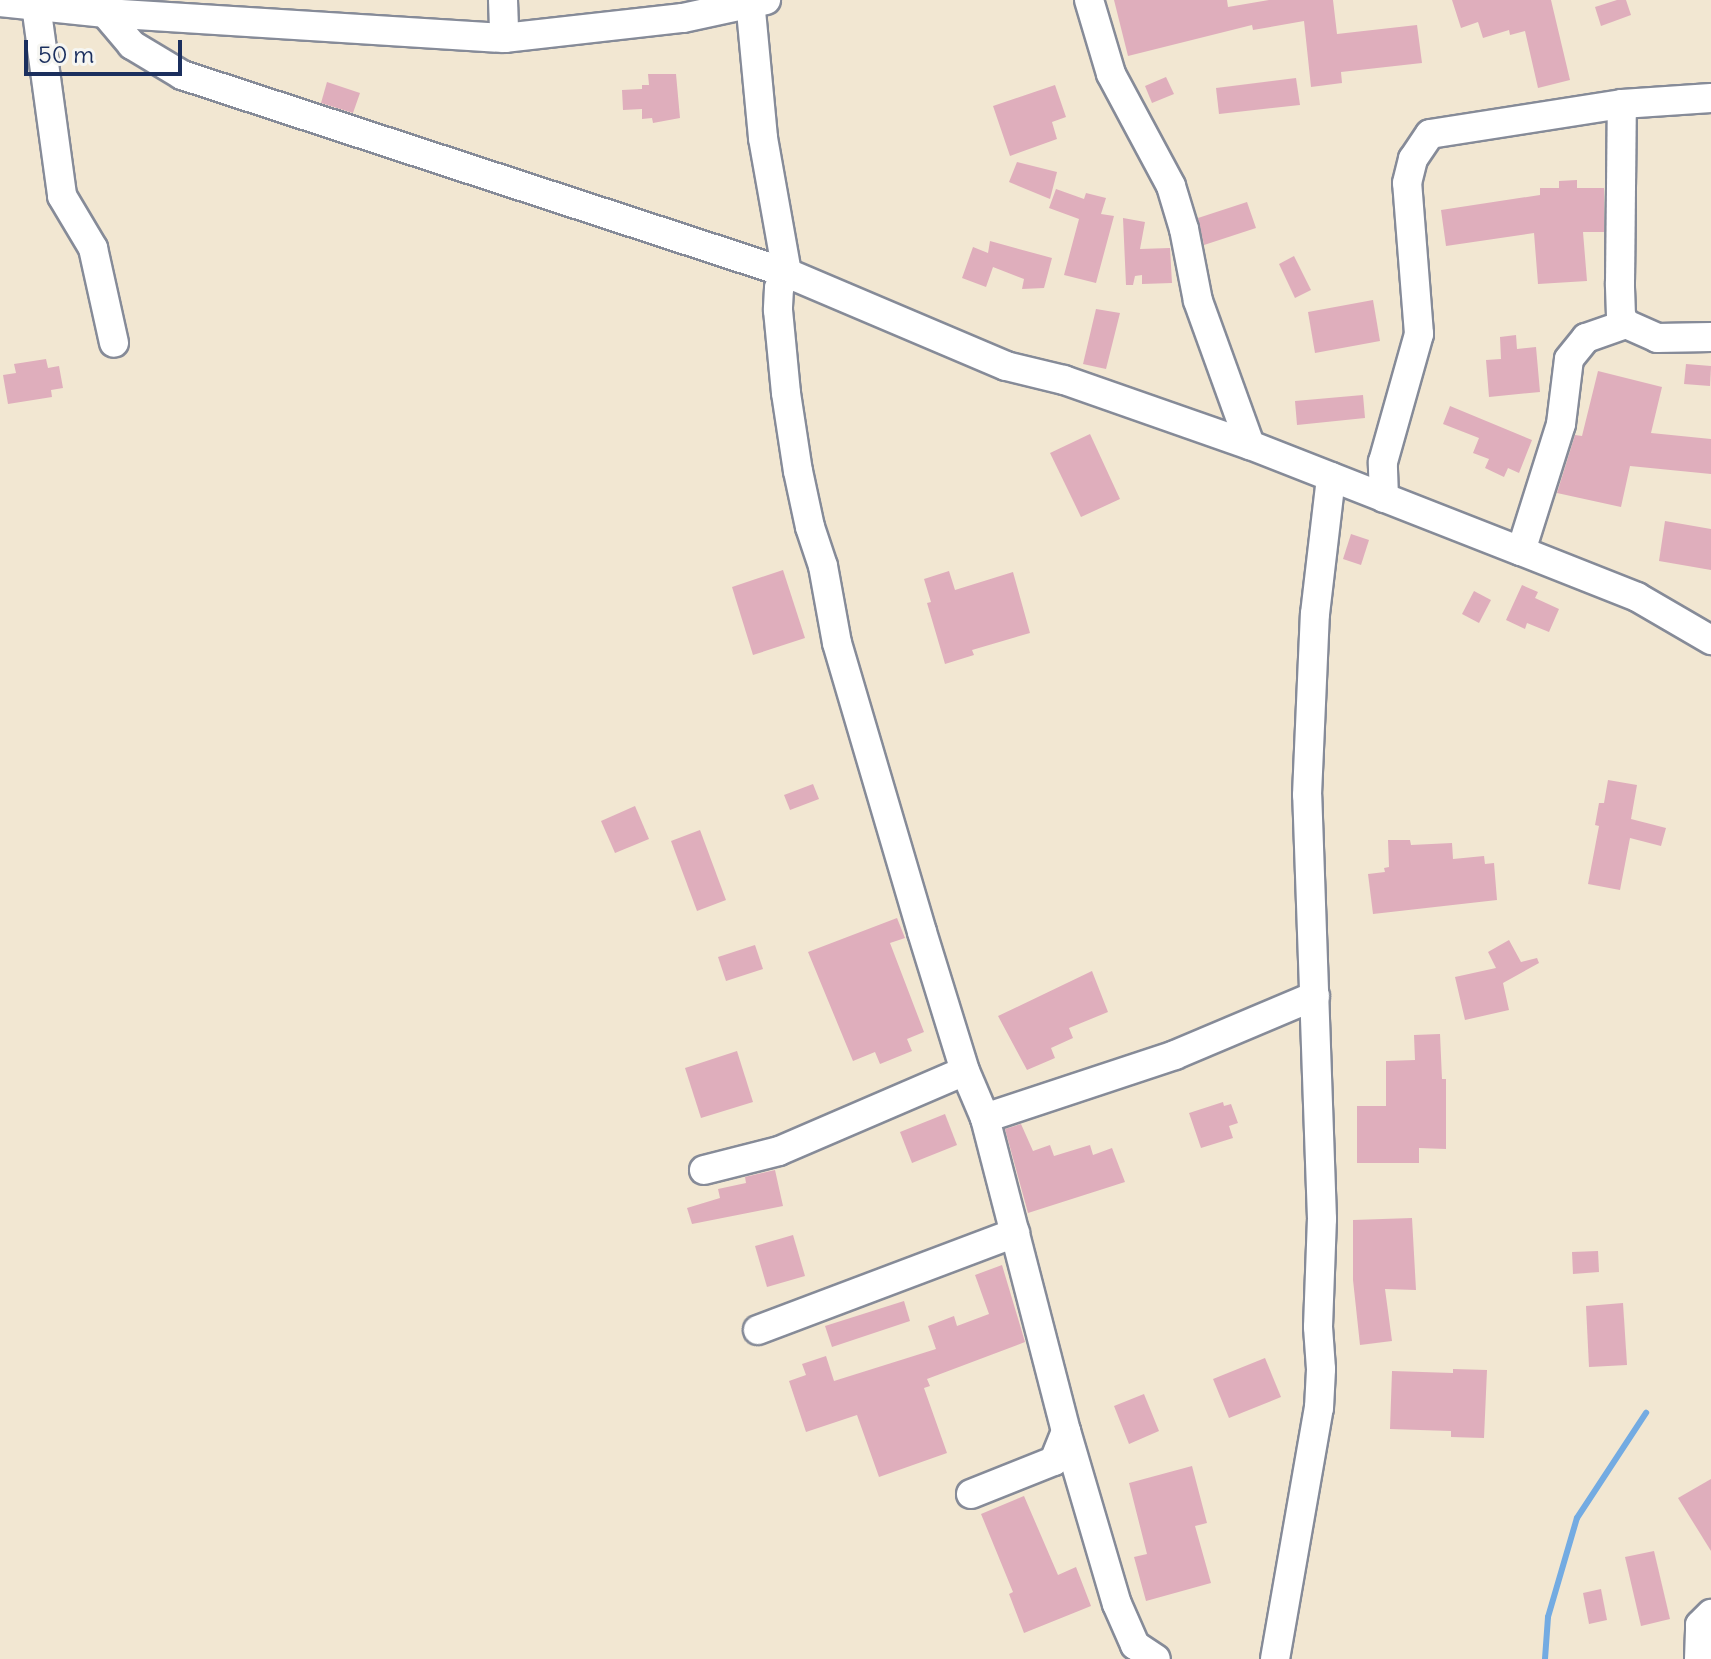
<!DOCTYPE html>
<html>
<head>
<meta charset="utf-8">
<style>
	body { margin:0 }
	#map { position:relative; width:1711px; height:1659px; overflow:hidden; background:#f2e7d2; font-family:Delius,sans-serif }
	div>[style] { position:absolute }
	.stream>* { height:6px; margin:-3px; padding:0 3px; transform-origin:3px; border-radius:3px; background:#73abe2 }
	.building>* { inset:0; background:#dfaebc }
	.roads { filter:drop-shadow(2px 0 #868b98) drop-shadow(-2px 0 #868b98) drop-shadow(0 2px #868b98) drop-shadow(0 -2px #868b98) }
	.minor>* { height:28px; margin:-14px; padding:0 14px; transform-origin:14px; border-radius:14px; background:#fff }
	span { translate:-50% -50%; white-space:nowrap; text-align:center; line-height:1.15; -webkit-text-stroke:6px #f6f6f2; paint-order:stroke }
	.scale { position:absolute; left:24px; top:40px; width:158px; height:36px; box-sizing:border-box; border:4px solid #1b2f5e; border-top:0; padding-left:10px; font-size:24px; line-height:28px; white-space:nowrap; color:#1b2f5e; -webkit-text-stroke:6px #f6f6f2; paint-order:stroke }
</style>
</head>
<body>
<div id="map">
	<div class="stream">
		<div style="left:1545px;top:1659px;width:42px;rotate:-85.9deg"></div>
		<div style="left:1548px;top:1617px;width:103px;rotate:-73.7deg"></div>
		<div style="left:1577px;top:1518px;width:126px;rotate:-56.7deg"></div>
	</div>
	<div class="building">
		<div style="clip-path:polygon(1114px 0,1227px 0,1228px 7px,1269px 0,1333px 0,1337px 34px,1417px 25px,1422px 63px,1341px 72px,1342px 83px,1311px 87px,1304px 21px,1253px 30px,1252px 25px,1128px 56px)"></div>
		<div style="clip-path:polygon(1452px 0,1551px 0,1570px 80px,1538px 88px,1525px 31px,1510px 35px,1509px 30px,1483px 38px,1478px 22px,1461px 28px)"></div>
		<div style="clip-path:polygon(1617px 0,1626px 0,1631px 15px,1601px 26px,1595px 7px)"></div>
		<div style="clip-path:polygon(648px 74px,676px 74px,680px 118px,653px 123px,652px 118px,642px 119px,642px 109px,623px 110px,622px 90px,642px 89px,642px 85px,649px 85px)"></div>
		<div style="clip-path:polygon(1166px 77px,1174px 94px,1152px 103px,1145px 86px)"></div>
		<div style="clip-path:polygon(1296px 78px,1300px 105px,1219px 114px,1216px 88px)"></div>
		<div style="clip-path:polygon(327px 82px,360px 93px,353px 113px,321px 103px)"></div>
		<div style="clip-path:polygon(1055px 85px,1066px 117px,1052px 122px,1057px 139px,1010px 156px,993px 106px)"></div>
		<div style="clip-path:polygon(1017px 162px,1057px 172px,1050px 199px,1009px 182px)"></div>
		<div style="clip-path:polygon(1577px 180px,1577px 188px,1604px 188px,1604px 232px,1583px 232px,1587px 281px,1538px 284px,1534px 233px,1446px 246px,1441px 210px,1540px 195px,1540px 188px,1559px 188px,1559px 181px)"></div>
		<div style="clip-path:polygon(1056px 189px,1084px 199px,1086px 193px,1106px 198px,1101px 214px,1114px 216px,1096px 283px,1064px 275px,1079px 219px,1049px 208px)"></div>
		<div style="clip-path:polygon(1247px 202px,1256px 228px,1204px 245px,1198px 218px)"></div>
		<div style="clip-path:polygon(1123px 218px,1145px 222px,1140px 249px,1170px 248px,1172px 283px,1142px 284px,1142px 275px,1135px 276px,1133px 285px,1126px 285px)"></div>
		<div style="clip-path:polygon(990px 241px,1052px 258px,1044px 288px,1022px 289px,1024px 279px,993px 267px,986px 287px,962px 278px,973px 247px,988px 253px)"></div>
		<div style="clip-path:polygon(1294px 256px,1311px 290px,1295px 298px,1279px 264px)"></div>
		<div style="clip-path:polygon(1373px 300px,1380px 341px,1315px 353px,1308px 312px)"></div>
		<div style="clip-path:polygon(1096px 309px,1120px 313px,1106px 369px,1083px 364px)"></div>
		<div style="clip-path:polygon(1516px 335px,1517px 349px,1536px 347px,1540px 392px,1489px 397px,1486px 360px,1501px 359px,1500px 337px)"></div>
		<div style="clip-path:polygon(46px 359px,48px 368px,59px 366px,63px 388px,51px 390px,52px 397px,8px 404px,3px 375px,16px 373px,14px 364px)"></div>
		<div style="clip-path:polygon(1686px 364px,1711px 366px,1710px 386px,1684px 384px)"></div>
		<div style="clip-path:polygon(1598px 371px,1662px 387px,1651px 433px,1711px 439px,1711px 474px,1630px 466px,1621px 507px,1557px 493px,1575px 435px,1582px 436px)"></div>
		<div style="clip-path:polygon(1363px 395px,1365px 418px,1297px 425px,1295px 401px)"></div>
		<div style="clip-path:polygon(1450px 406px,1532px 440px,1519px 473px,1508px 468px,1504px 477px,1485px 468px,1489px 459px,1473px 453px,1479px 438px,1443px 424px)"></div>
		<div style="clip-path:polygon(1090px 434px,1120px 499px,1081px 517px,1050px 453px)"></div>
		<div style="clip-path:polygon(1665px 521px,1711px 529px,1711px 570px,1659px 561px)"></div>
		<div style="clip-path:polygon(1351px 534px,1369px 540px,1361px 565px,1343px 559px)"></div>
		<div style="clip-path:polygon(783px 570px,805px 638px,753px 655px,732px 587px)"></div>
		<div style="clip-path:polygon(949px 571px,955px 590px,1013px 572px,1030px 633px,972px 650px,974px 655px,945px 664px,927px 603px,931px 602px,924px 579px)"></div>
		<div style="clip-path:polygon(1522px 585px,1538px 592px,1535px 598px,1559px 609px,1549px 632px,1527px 623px,1525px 629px,1506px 620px)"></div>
		<div style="clip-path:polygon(1474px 591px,1491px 600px,1479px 623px,1462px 614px)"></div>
		<div style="clip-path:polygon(1608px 780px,1637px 785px,1631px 819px,1666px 828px,1661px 846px,1630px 838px,1620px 890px,1588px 884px,1599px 826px,1595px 825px,1599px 803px,1604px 803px)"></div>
		<div style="clip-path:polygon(813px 784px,819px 799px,790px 810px,784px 795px)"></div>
		<div style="clip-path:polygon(635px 806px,649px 839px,615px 853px,601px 821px)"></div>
		<div style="clip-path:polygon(700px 830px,726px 900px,697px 911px,671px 841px)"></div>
		<div style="clip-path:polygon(1388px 840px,1410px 840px,1411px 845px,1452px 843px,1453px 859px,1484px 856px,1485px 864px,1494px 863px,1497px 900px,1373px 914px,1368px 874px,1385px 872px,1384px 868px,1389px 867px)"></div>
		<div style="clip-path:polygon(897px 918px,905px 938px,890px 943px,924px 1032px,907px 1039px,912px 1051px,880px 1064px,875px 1052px,853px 1061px,808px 952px)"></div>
		<div style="clip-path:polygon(1509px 940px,1521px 962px,1537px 958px,1539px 963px,1503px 983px,1509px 1010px,1465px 1020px,1455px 977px,1496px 968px,1488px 952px)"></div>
		<div style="clip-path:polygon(755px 945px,763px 969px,726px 981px,718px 957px)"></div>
		<div style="clip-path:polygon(1092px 971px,1108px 1012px,1069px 1028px,1073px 1038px,1051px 1048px,1055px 1058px,1027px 1070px,998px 1016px)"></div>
		<div style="clip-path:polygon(1440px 1034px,1442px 1079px,1446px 1079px,1446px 1149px,1419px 1148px,1419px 1163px,1357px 1163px,1357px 1106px,1386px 1106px,1386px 1061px,1415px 1060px,1414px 1035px)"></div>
		<div style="clip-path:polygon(737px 1051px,753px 1102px,701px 1118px,685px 1068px)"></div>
		<div style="clip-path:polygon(1223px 1102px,1224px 1106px,1231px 1104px,1238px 1123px,1229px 1126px,1233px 1138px,1201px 1148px,1189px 1113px)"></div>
		<div style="clip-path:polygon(945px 1114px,957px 1145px,912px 1163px,900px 1132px)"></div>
		<div style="clip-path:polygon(1021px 1124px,1033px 1151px,1050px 1145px,1054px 1156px,1090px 1145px,1093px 1155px,1112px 1148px,1125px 1182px,1028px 1213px,1005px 1129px)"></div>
		<div style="clip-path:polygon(775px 1170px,783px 1206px,692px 1224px,687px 1208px,720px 1198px,718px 1189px,746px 1183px,745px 1177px)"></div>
		<div style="clip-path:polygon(1412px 1218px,1416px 1290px,1385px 1289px,1392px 1341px,1360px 1345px,1353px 1280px,1353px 1220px)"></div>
		<div style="clip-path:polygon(793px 1235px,805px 1276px,767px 1287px,755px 1246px)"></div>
		<div style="clip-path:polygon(1598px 1251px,1599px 1272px,1573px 1274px,1572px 1252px)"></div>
		<div style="clip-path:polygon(1002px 1265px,1025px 1342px,927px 1379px,930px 1386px,924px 1388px,947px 1453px,879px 1477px,857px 1415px,806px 1432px,789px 1381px,806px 1375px,802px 1364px,826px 1356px,834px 1381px,936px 1349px,928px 1326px,954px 1316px,957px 1326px,989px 1314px,975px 1275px)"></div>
		<div style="clip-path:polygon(904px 1301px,910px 1321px,832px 1347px,825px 1326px)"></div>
		<div style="clip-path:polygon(1623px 1303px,1627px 1365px,1589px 1367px,1586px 1306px)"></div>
		<div style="clip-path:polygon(1265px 1358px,1281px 1397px,1229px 1418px,1213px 1379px)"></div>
		<div style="clip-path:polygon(1453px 1369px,1487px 1370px,1484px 1438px,1451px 1437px,1451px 1431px,1390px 1429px,1392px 1371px,1453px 1373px)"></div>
		<div style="clip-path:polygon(1144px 1394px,1159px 1431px,1129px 1444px,1114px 1406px)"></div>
		<div style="clip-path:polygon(1192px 1466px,1207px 1523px,1195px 1526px,1211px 1583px,1146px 1601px,1134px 1557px,1147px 1554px,1129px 1483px)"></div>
		<div style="clip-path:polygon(1711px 1479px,1711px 1551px,1678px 1498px)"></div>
		<div style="clip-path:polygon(1024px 1496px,1058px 1575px,1076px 1567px,1091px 1606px,1024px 1633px,1009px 1594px,1013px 1592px,981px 1514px)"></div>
		<div style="clip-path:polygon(1654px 1551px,1670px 1619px,1641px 1626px,1625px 1557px)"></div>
		<div style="clip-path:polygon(1601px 1589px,1607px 1620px,1589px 1624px,1583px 1593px)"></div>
	</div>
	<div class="roads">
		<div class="minor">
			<div style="left:503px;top:0;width:38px;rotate:88deg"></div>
			<div style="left:750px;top:0;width:139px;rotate:84.6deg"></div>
			<div style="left:763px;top:138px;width:137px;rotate:79.9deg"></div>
			<div style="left:787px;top:273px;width:17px;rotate:118deg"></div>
			<div style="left:779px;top:288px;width:22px;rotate:93deg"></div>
			<div style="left:778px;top:310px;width:83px;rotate:84.5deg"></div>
			<div style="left:786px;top:393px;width:79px;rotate:81.3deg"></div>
			<div style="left:798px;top:471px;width:57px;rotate:77.9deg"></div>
			<div style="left:810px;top:527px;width:41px;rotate:71.6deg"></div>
			<div style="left:823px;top:566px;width:78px;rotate:79.7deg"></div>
			<div style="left:837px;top:643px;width:301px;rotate:73.6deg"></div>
			<div style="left:922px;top:932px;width:145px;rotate:72.8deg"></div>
			<div style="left:965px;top:1071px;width:51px;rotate:66.9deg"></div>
			<div style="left:985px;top:1118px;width:323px;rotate:75.5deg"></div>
			<div style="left:1066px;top:1431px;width:180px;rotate:73.6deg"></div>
			<div style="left:1117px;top:1604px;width:45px;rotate:66.3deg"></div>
			<div style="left:1135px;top:1645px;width:25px;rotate:34deg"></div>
			<div style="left:1089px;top:0;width:77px;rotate:73.4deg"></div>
			<div style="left:1111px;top:74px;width:127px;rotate:61.8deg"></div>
			<div style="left:1171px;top:186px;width:45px;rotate:73.2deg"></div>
			<div style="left:1184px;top:229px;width:73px;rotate:79deg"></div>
			<div style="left:1198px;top:301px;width:153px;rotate:70.1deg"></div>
			<div style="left:0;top:2px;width:106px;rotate:6deg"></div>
			<div style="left:105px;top:13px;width:400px;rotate:3.6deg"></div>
			<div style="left:504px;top:38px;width:180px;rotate:-6.4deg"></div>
			<div style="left:683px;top:18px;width:85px;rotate:-12.2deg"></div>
			<div style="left:36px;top:5px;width:193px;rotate:82.2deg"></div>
			<div style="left:62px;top:196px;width:61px;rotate:59.2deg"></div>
			<div style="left:93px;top:248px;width:97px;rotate:77.5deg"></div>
			<div style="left:105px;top:13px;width:42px;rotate:49.8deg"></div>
			<div style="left:132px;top:45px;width:58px;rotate:31deg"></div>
			<div style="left:182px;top:75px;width:637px;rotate:18.12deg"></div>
			<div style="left:787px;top:273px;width:238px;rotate:23deg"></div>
			<div style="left:1006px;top:366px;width:60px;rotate:13.6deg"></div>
			<div style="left:1064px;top:380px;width:197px;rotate:19.3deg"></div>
			<div style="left:1250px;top:445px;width:291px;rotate:21.4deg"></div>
			<div style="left:1521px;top:551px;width:125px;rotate:21.6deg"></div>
			<div style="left:1637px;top:597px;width:86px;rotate:30.2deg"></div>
			<div style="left:1626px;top:324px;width:34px;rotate:24deg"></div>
			<div style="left:1657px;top:338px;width:54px;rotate:-1.1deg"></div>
			<div style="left:1384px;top:498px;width:36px;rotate:-92deg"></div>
			<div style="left:1383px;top:462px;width:133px;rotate:-74.3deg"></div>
			<div style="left:1419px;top:334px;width:151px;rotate:-94.5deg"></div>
			<div style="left:1407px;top:183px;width:25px;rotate:-76deg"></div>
			<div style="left:1413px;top:159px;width:30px;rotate:-56deg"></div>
			<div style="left:1430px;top:134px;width:194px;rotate:-8.9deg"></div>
			<div style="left:1622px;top:104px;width:89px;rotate:-3.9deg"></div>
			<div style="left:1521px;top:551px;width:133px;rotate:-72.5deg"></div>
			<div style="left:1561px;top:424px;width:65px;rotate:-83deg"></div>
			<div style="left:1569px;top:359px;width:27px;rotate:-51deg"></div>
			<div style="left:1586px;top:338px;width:42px;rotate:-19.3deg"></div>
			<div style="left:1626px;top:324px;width:9px;rotate:-122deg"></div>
			<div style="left:1621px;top:316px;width:33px;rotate:-92deg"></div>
			<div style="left:1620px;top:283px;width:179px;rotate:-89.4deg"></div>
			<div style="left:985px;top:1118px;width:200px;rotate:-18.3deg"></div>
			<div style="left:1175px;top:1055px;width:152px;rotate:-22.9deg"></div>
			<div style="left:704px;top:1170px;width:77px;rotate:-14.2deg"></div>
			<div style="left:779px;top:1151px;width:202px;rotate:-23.3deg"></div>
			<div style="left:758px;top:1330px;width:275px;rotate:-20.7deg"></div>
			<div style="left:971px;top:1494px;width:89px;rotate:-21.7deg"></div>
			<div style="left:1054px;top:1461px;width:32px;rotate:-68deg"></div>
			<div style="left:1275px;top:1659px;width:255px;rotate:-80.1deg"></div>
			<div style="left:1319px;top:1408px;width:39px;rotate:-87deg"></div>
			<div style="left:1321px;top:1369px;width:42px;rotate:-94.1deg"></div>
			<div style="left:1318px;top:1327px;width:108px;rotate:-87.9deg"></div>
			<div style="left:1322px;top:1219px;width:424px;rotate:-92deg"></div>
			<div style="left:1307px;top:795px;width:181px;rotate:-87.5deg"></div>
			<div style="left:1315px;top:614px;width:138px;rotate:-83.3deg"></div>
			<div style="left:1699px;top:1659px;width:34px;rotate:-88deg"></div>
			<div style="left:1700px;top:1625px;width:16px;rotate:-45deg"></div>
		</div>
	</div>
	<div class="scale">50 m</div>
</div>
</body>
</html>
